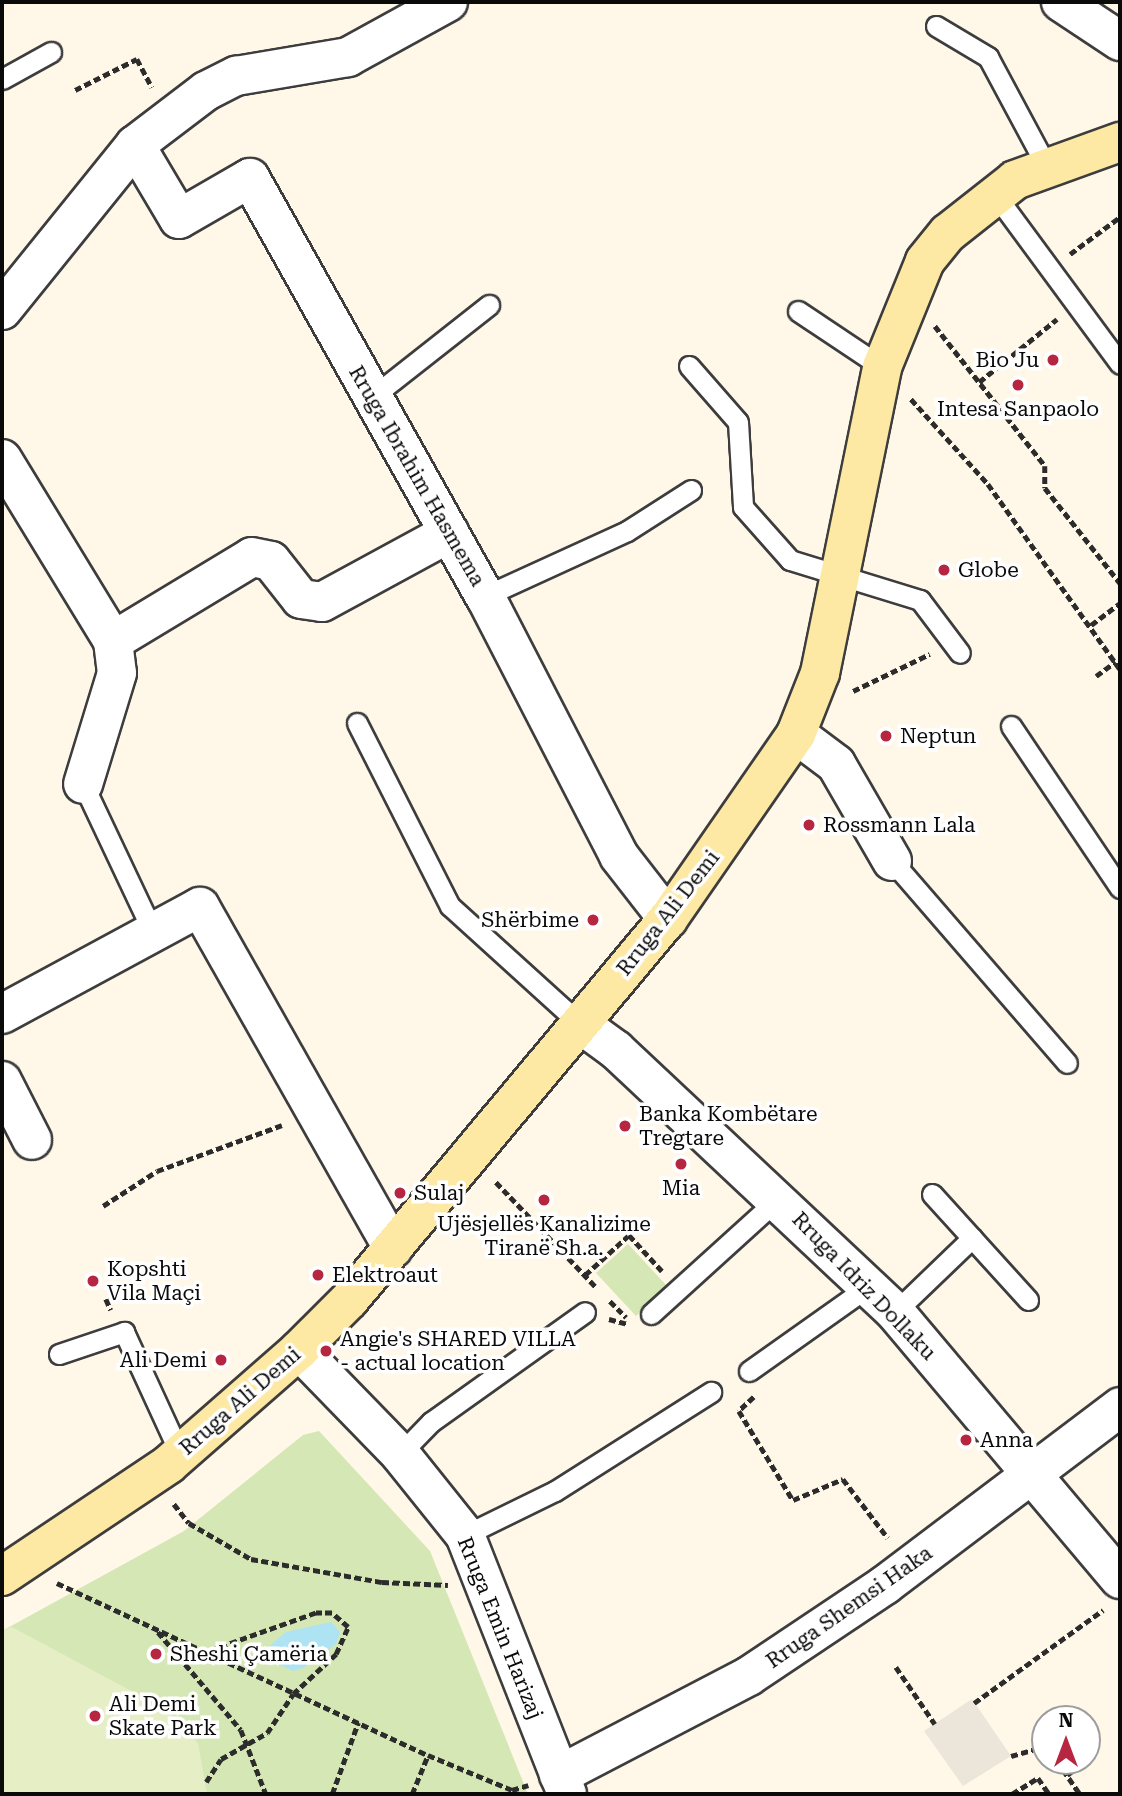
<!DOCTYPE html>
<html>
<head>
<meta charset="utf-8">
<style>
	body { margin:0 }
	#map { position:relative; width:1122px; height:1796px; overflow:hidden; background:#fff7e8; font-family:"Roboto Serif",serif }
	div>[style] { position:absolute }
	.green>* { inset:0; background:#d5e7b4 }
	.pitch>* { inset:0; background:#e6eec5 }
	.plaza>* { inset:0; background:#ece5d9 }
	.water>* { inset:0; background:#aee3f4 }
	.path>* { height:4.5px; margin-top:-2.25px; transform-origin:0; background:repeating-linear-gradient(90deg,#2c2c2c 0 7px,transparent 0 10.5px) }
	.roads { filter:drop-shadow(2px 0 #3d3d3d) drop-shadow(-2px 0 #3d3d3d) drop-shadow(0 2px #3d3d3d) drop-shadow(0 -2px #3d3d3d) }
	.service>* { height:19px; margin:-9.5px; padding:0 9.5px; transform-origin:9.5px; border-radius:9.5px; background:#fff }
	.minor>* { height:38px; margin:-19px; padding:0 19px; transform-origin:19px; border-radius:19px; background:#fff }
	.tertiary>* { height:38px; margin:-19px; padding:0 19px; transform-origin:19px; border-radius:19px; background:#fff }
	.secondary>* { height:38px; margin:-19px; padding:0 19px; transform-origin:19px; border-radius:19px; background:#fde8a4 }
	.dots>* { width:19px; height:19px; translate:-50% -50%; box-sizing:border-box; border:4px solid #fff; border-radius:50% }
	span { translate:-50% -50%; white-space:nowrap; text-align:center; line-height:1.15; -webkit-text-stroke:7px #fff; paint-order:stroke }
	.poi-label { font-size:21px; color:#0a0a0a }
	.right { translate:-100% -50%; text-align:right }
	.left { translate:0 -50%; text-align:left }
	.street-label { font-size:21px; color:#0a0a0a }
	.frame { position:absolute; inset:0; border:4px solid #0a0a0a; pointer-events:none }
	.north { position:absolute; left:1031px; top:1705px; width:70px; height:70px; box-sizing:border-box; background:#fff; border:2px solid #9d9d9d; border-radius:50%; rotate:0deg; font-size:19px; font-weight:700; line-height:28px; text-align:center; color:#0a0a0a }
	.north::after { content:''; display:block; margin:auto; width:24px; height:32px; background:#b62640; clip-path:polygon(50% 0,100% 100%,50% 72%,0 100%) }
</style>
</head>
<body>
<div id="map">
	<div class="green">
		<div style="clip-path:polygon(628px 1244px,668px 1287px,636px 1316px,596px 1273px)"></div>
		<div style="clip-path:polygon(319px 1431px,430px 1551px,528px 1794px,52px 1794px,2px 1631px,184px 1531px,303px 1435px)"></div>
	</div>
	<div class="pitch">
		<div style="clip-path:polygon(12px 1627px,163px 1708px,198px 1743px,207px 1794px,2px 1794px,2px 1631px)"></div>
	</div>
	<div class="plaza">
		<div style="clip-path:polygon(972px 1699px,1011px 1756px,963px 1786px,924px 1731px)"></div>
	</div>
	<div class="water">
		<div style="clip-path:polygon(331px 1622px,340px 1632px,336px 1644px,305px 1667px,293px 1671px,259px 1655px,286px 1632px)"></div>
	</div>
	<div class="path">
		<div style="left:75px;top:90px;width:69px;rotate:-26.6deg"></div>
		<div style="left:137px;top:59px;width:32px;rotate:62deg"></div>
		<div style="left:1070px;top:254px;width:62px;rotate:-36.5deg"></div>
		<div style="left:935px;top:326px;width:178px;rotate:51.8deg"></div>
		<div style="left:1045px;top:466px;width:22px;rotate:90deg"></div>
		<div style="left:1045px;top:488px;width:121px;rotate:51.7deg"></div>
		<div style="left:979px;top:382px;width:100px;rotate:-38.9deg"></div>
		<div style="left:911px;top:399px;width:115px;rotate:47.8deg"></div>
		<div style="left:988px;top:484px;width:227px;rotate:54.5deg"></div>
		<div style="left:1091px;top:625px;width:36px;rotate:-37deg"></div>
		<div style="left:1096px;top:676px;width:24px;rotate:-36deg"></div>
		<div style="left:853px;top:691px;width:85px;rotate:-25.7deg"></div>
		<div style="left:496px;top:1182px;width:145px;rotate:46.4deg"></div>
		<div style="left:103px;top:1206px;width:64px;rotate:-32.9deg"></div>
		<div style="left:157px;top:1171px;width:133px;rotate:-20.2deg"></div>
		<div style="left:585px;top:1275px;width:59px;rotate:-42.3deg"></div>
		<div style="left:629px;top:1235px;width:49px;rotate:47.5deg"></div>
		<div style="left:106px;top:1299px;width:12px;rotate:66deg"></div>
		<div style="left:610px;top:1301px;width:23px;rotate:45deg"></div>
		<div style="left:609px;top:1319px;width:20px;rotate:15deg"></div>
		<div style="left:754px;top:1397px;width:21px;rotate:137deg"></div>
		<div style="left:739px;top:1411px;width:104px;rotate:58.8deg"></div>
		<div style="left:793px;top:1500px;width:54px;rotate:-22.8deg"></div>
		<div style="left:843px;top:1479px;width:74px;rotate:52.7deg"></div>
		<div style="left:174px;top:1504px;width:24px;rotate:52deg"></div>
		<div style="left:189px;top:1523px;width:72px;rotate:30.1deg"></div>
		<div style="left:251px;top:1559px;width:133px;rotate:10deg"></div>
		<div style="left:382px;top:1582px;width:66px;rotate:2.6deg"></div>
		<div style="left:57px;top:1583px;width:409px;rotate:24.9deg"></div>
		<div style="left:428px;top:1755px;width:91px;rotate:22.6deg"></div>
		<div style="left:512px;top:1790px;width:17px;rotate:-17deg"></div>
		<div style="left:158px;top:1632px;width:128px;rotate:49.7deg"></div>
		<div style="left:241px;top:1730px;width:69px;rotate:68.7deg"></div>
		<div style="left:896px;top:1667px;width:69px;rotate:55.6deg"></div>
		<div style="left:974px;top:1703px;width:159px;rotate:-35.8deg"></div>
		<div style="left:1011px;top:1756px;width:35px;rotate:-16deg"></div>
		<div style="left:1057px;top:1761px;width:40px;rotate:55.1deg"></div>
		<div style="left:1067px;top:1775px;width:23px;rotate:-38deg"></div>
		<div style="left:206px;top:1782px;width:27px;rotate:-57deg"></div>
		<div style="left:221px;top:1759px;width:53px;rotate:-29.5deg"></div>
		<div style="left:267px;top:1733px;width:47px;rotate:-56.3deg"></div>
		<div style="left:293px;top:1694px;width:59px;rotate:-42.9deg"></div>
		<div style="left:336px;top:1654px;width:30px;rotate:-66deg"></div>
		<div style="left:348px;top:1627px;width:21px;rotate:-139deg"></div>
		<div style="left:332px;top:1613px;width:16px;rotate:180deg"></div>
		<div style="left:316px;top:1613px;width:116px;rotate:160.3deg"></div>
		<div style="left:332px;top:1794px;width:76px;rotate:-69.9deg"></div>
		<div style="left:412px;top:1794px;width:42px;rotate:-67.7deg"></div>
		<div style="left:1012px;top:1794px;width:31px;rotate:-32deg"></div>
		<div style="left:1038px;top:1778px;width:19px;rotate:55deg"></div>
	</div>
	<div class="roads">
		<div class="service">
			<div style="left:936px;top:26px;width:61px;rotate:30.8deg"></div>
			<div style="left:988px;top:57px;width:123px;rotate:61.8deg"></div>
			<div style="left:2px;top:79px;width:56px;rotate:-28.9deg"></div>
			<div style="left:994px;top:193px;width:212px;rotate:53.6deg"></div>
			<div style="left:798px;top:311px;width:101px;rotate:33.7deg"></div>
			<div style="left:689px;top:366px;width:74px;rotate:48.8deg"></div>
			<div style="left:738px;top:422px;width:85px;rotate:86.6deg"></div>
			<div style="left:743px;top:507px;width:71px;rotate:48.4deg"></div>
			<div style="left:790px;top:560px;width:136px;rotate:17.1deg"></div>
			<div style="left:920px;top:600px;width:66px;rotate:53deg"></div>
			<div style="left:372px;top:397px;width:149px;rotate:-38.2deg"></div>
			<div style="left:485px;top:596px;width:156px;rotate:-24.6deg"></div>
			<div style="left:627px;top:531px;width:76px;rotate:-32.6deg"></div>
			<div style="left:357px;top:723px;width:205px;rotate:63.1deg"></div>
			<div style="left:450px;top:906px;width:174px;rotate:42.2deg"></div>
			<div style="left:1011px;top:726px;width:195px;rotate:56.1deg"></div>
			<div style="left:83px;top:784px;width:164px;rotate:64.7deg"></div>
			<div style="left:892px;top:861px;width:267px;rotate:49.1deg"></div>
			<div style="left:932px;top:1194px;width:143px;rotate:47.8deg"></div>
			<div style="left:895px;top:1312px;width:107px;rotate:-43.9deg"></div>
			<div style="left:651px;top:1314px;width:171px;rotate:-42.2deg"></div>
			<div style="left:59px;top:1354px;width:69px;rotate:-18.7deg"></div>
			<div style="left:124px;top:1332px;width:134px;rotate:65.3deg"></div>
			<div style="left:749px;top:1371px;width:147px;rotate:-35.3deg"></div>
			<div style="left:400px;top:1454px;width:45px;rotate:-45.9deg"></div>
			<div style="left:431px;top:1422px;width:189px;rotate:-35.5deg"></div>
			<div style="left:465px;top:1535px;width:100px;rotate:-26.1deg"></div>
			<div style="left:555px;top:1491px;width:185px;rotate:-32.4deg"></div>
		</div>
		<div class="minor">
			<div style="left:135px;top:145px;width:86px;rotate:59.3deg"></div>
			<div style="left:179px;top:219px;width:82px;rotate:-30deg"></div>
			<div style="left:250px;top:178px;width:480px;rotate:60.7deg"></div>
			<div style="left:485px;top:596px;width:292px;rotate:62.7deg"></div>
			<div style="left:619px;top:856px;width:80px;rotate:52.1deg"></div>
			<div style="left:2px;top:310px;width:212px;rotate:-51.1deg"></div>
			<div style="left:135px;top:145px;width:89px;rotate:-37.3deg"></div>
			<div style="left:206px;top:91px;width:34px;rotate:-27deg"></div>
			<div style="left:236px;top:76px;width:114px;rotate:-9.6deg"></div>
			<div style="left:348px;top:57px;width:114px;rotate:-28.8deg"></div>
			<div style="left:2px;top:459px;width:213px;rotate:58.6deg"></div>
			<div style="left:113px;top:641px;width:32px;rotate:83deg"></div>
			<div style="left:117px;top:673px;width:116px;rotate:107deg"></div>
			<div style="left:113px;top:641px;width:162px;rotate:-31.1deg"></div>
			<div style="left:252px;top:557px;width:19px;rotate:12deg"></div>
			<div style="left:271px;top:561px;width:48px;rotate:51.7deg"></div>
			<div style="left:301px;top:599px;width:21px;rotate:8deg"></div>
			<div style="left:322px;top:602px;width:145px;rotate:-28.5deg"></div>
			<div style="left:796px;top:734px;width:50px;rotate:36.9deg"></div>
			<div style="left:836px;top:764px;width:112px;rotate:60deg"></div>
			<div style="left:2px;top:1014px;width:225px;rotate:-28.4deg"></div>
			<div style="left:200px;top:907px;width:392px;rotate:60.5deg"></div>
			<div style="left:579px;top:1023px;width:46px;rotate:36.1deg"></div>
			<div style="left:616px;top:1050px;width:383px;rotate:43.2deg"></div>
			<div style="left:895px;top:1312px;width:349px;rotate:49.9deg"></div>
			<div style="left:2px;top:1081px;width:66px;rotate:63deg"></div>
			<div style="left:299px;top:1350px;width:145px;rotate:45.8deg"></div>
			<div style="left:400px;top:1454px;width:104px;rotate:51.3deg"></div>
			<div style="left:465px;top:1535px;width:278px;rotate:68.5deg"></div>
			<div style="left:559px;top:1775px;width:214px;rotate:-27.5deg"></div>
			<div style="left:749px;top:1676px;width:164px;rotate:-33.8deg"></div>
			<div style="left:885px;top:1585px;width:295px;rotate:-37.1deg"></div>
		</div>
		<div class="tertiary">
			<div style="left:1061px;top:2px;width:71px;rotate:33.5deg"></div>
		</div>
		<div class="secondary">
			<div style="left:2px;top:1576px;width:201px;rotate:-33.8deg"></div>
			<div style="left:169px;top:1464px;width:173px;rotate:-41.2deg"></div>
			<div style="left:299px;top:1350px;width:71px;rotate:-45deg"></div>
			<div style="left:349px;top:1300px;width:497px;rotate:-50.1deg"></div>
			<div style="left:668px;top:919px;width:225px;rotate:-55.3deg"></div>
			<div style="left:796px;top:734px;width:66px;rotate:-68.5deg"></div>
			<div style="left:820px;top:673px;width:312px;rotate:-78.5deg"></div>
			<div style="left:882px;top:367px;width:114px;rotate:-67.9deg"></div>
			<div style="left:925px;top:261px;width:36px;rotate:-51deg"></div>
			<div style="left:948px;top:233px;width:85px;rotate:-38.3deg"></div>
			<div style="left:1015px;top:180px;width:112px;rotate:-19.9deg"></div>
		</div>
	</div>
	<div class="dots">
		<div style="left:1053px;top:360px;background:#b62640"></div>
		<div style="left:1018px;top:385px;background:#b62640"></div>
		<div style="left:944px;top:570px;background:#b62640"></div>
		<div style="left:886px;top:736px;background:#b62640"></div>
		<div style="left:809px;top:825px;background:#b62640"></div>
		<div style="left:593px;top:920px;background:#b62640"></div>
		<div style="left:625px;top:1126px;background:#b62640"></div>
		<div style="left:681px;top:1164px;background:#b62640"></div>
		<div style="left:400px;top:1193px;background:#b62640"></div>
		<div style="left:544px;top:1200px;background:#b62640"></div>
		<div style="left:318px;top:1275px;background:#b62640"></div>
		<div style="left:93px;top:1281px;background:#b62640"></div>
		<div style="left:326px;top:1351px;background:#b62640"></div>
		<div style="left:221px;top:1360px;background:#b62640"></div>
		<div style="left:966px;top:1440px;background:#b62640"></div>
		<div style="left:156px;top:1654px;background:#b62640"></div>
		<div style="left:95px;top:1716px;background:#b62640"></div>
	</div>
	<div class="poi-label">
		<span class="right" style="left:1039px;top:360px">Bio Ju</span>
		<span style="left:1018px;top:409px">Intesa Sanpaolo</span>
		<span class="left" style="left:958px;top:570px">Globe</span>
		<span class="left" style="left:900px;top:736px">Neptun</span>
		<span class="left" style="left:823px;top:825px">Rossmann Lala</span>
		<span class="right" style="left:579px;top:920px">Shërbime</span>
		<span class="left" style="left:639px;top:1126px">Banka Kombëtare<br>Tregtare</span>
		<span style="left:681px;top:1188px">Mia</span>
		<span class="left" style="left:414px;top:1193px">Sulaj</span>
		<span style="left:544px;top:1236px">Ujësjellës Kanalizime<br>Tiranë Sh.a.</span>
		<span class="left" style="left:107px;top:1281px">Kopshti<br>Vila Maçi</span>
		<span class="left" style="left:332px;top:1275px">Elektroaut</span>
		<span class="left" style="left:340px;top:1351px">Angie's SHARED VILLA<br>- actual location</span>
		<span class="right" style="left:207px;top:1360px">Ali Demi</span>
		<span class="left" style="left:980px;top:1440px">Anna</span>
		<span class="left" style="left:170px;top:1654px">Sheshi Çamëria</span>
		<span class="left" style="left:109px;top:1716px">Ali Demi<br>Skate Park</span>
	</div>
	<div class="street-label">
		<span style="left:417px;top:476px;rotate:60deg">Rruga Ibrahim Hasmema</span>
		<span style="left:668px;top:913px;rotate:-52deg">Rruga Ali Demi</span>
		<span style="left:864px;top:1286px;rotate:46deg">Rruga Idriz Dollaku</span>
		<span style="left:240px;top:1401px;rotate:-41deg">Rruga Ali Demi</span>
		<span style="left:849px;top:1607px;rotate:-35deg">Rruga Shemsi Haka</span>
		<span style="left:500px;top:1628px;rotate:68deg">Rruga Emin Harizaj</span>
	</div>
	<div class="frame"></div>
	<div class="north">N</div>
</div>
</body>
</html>
